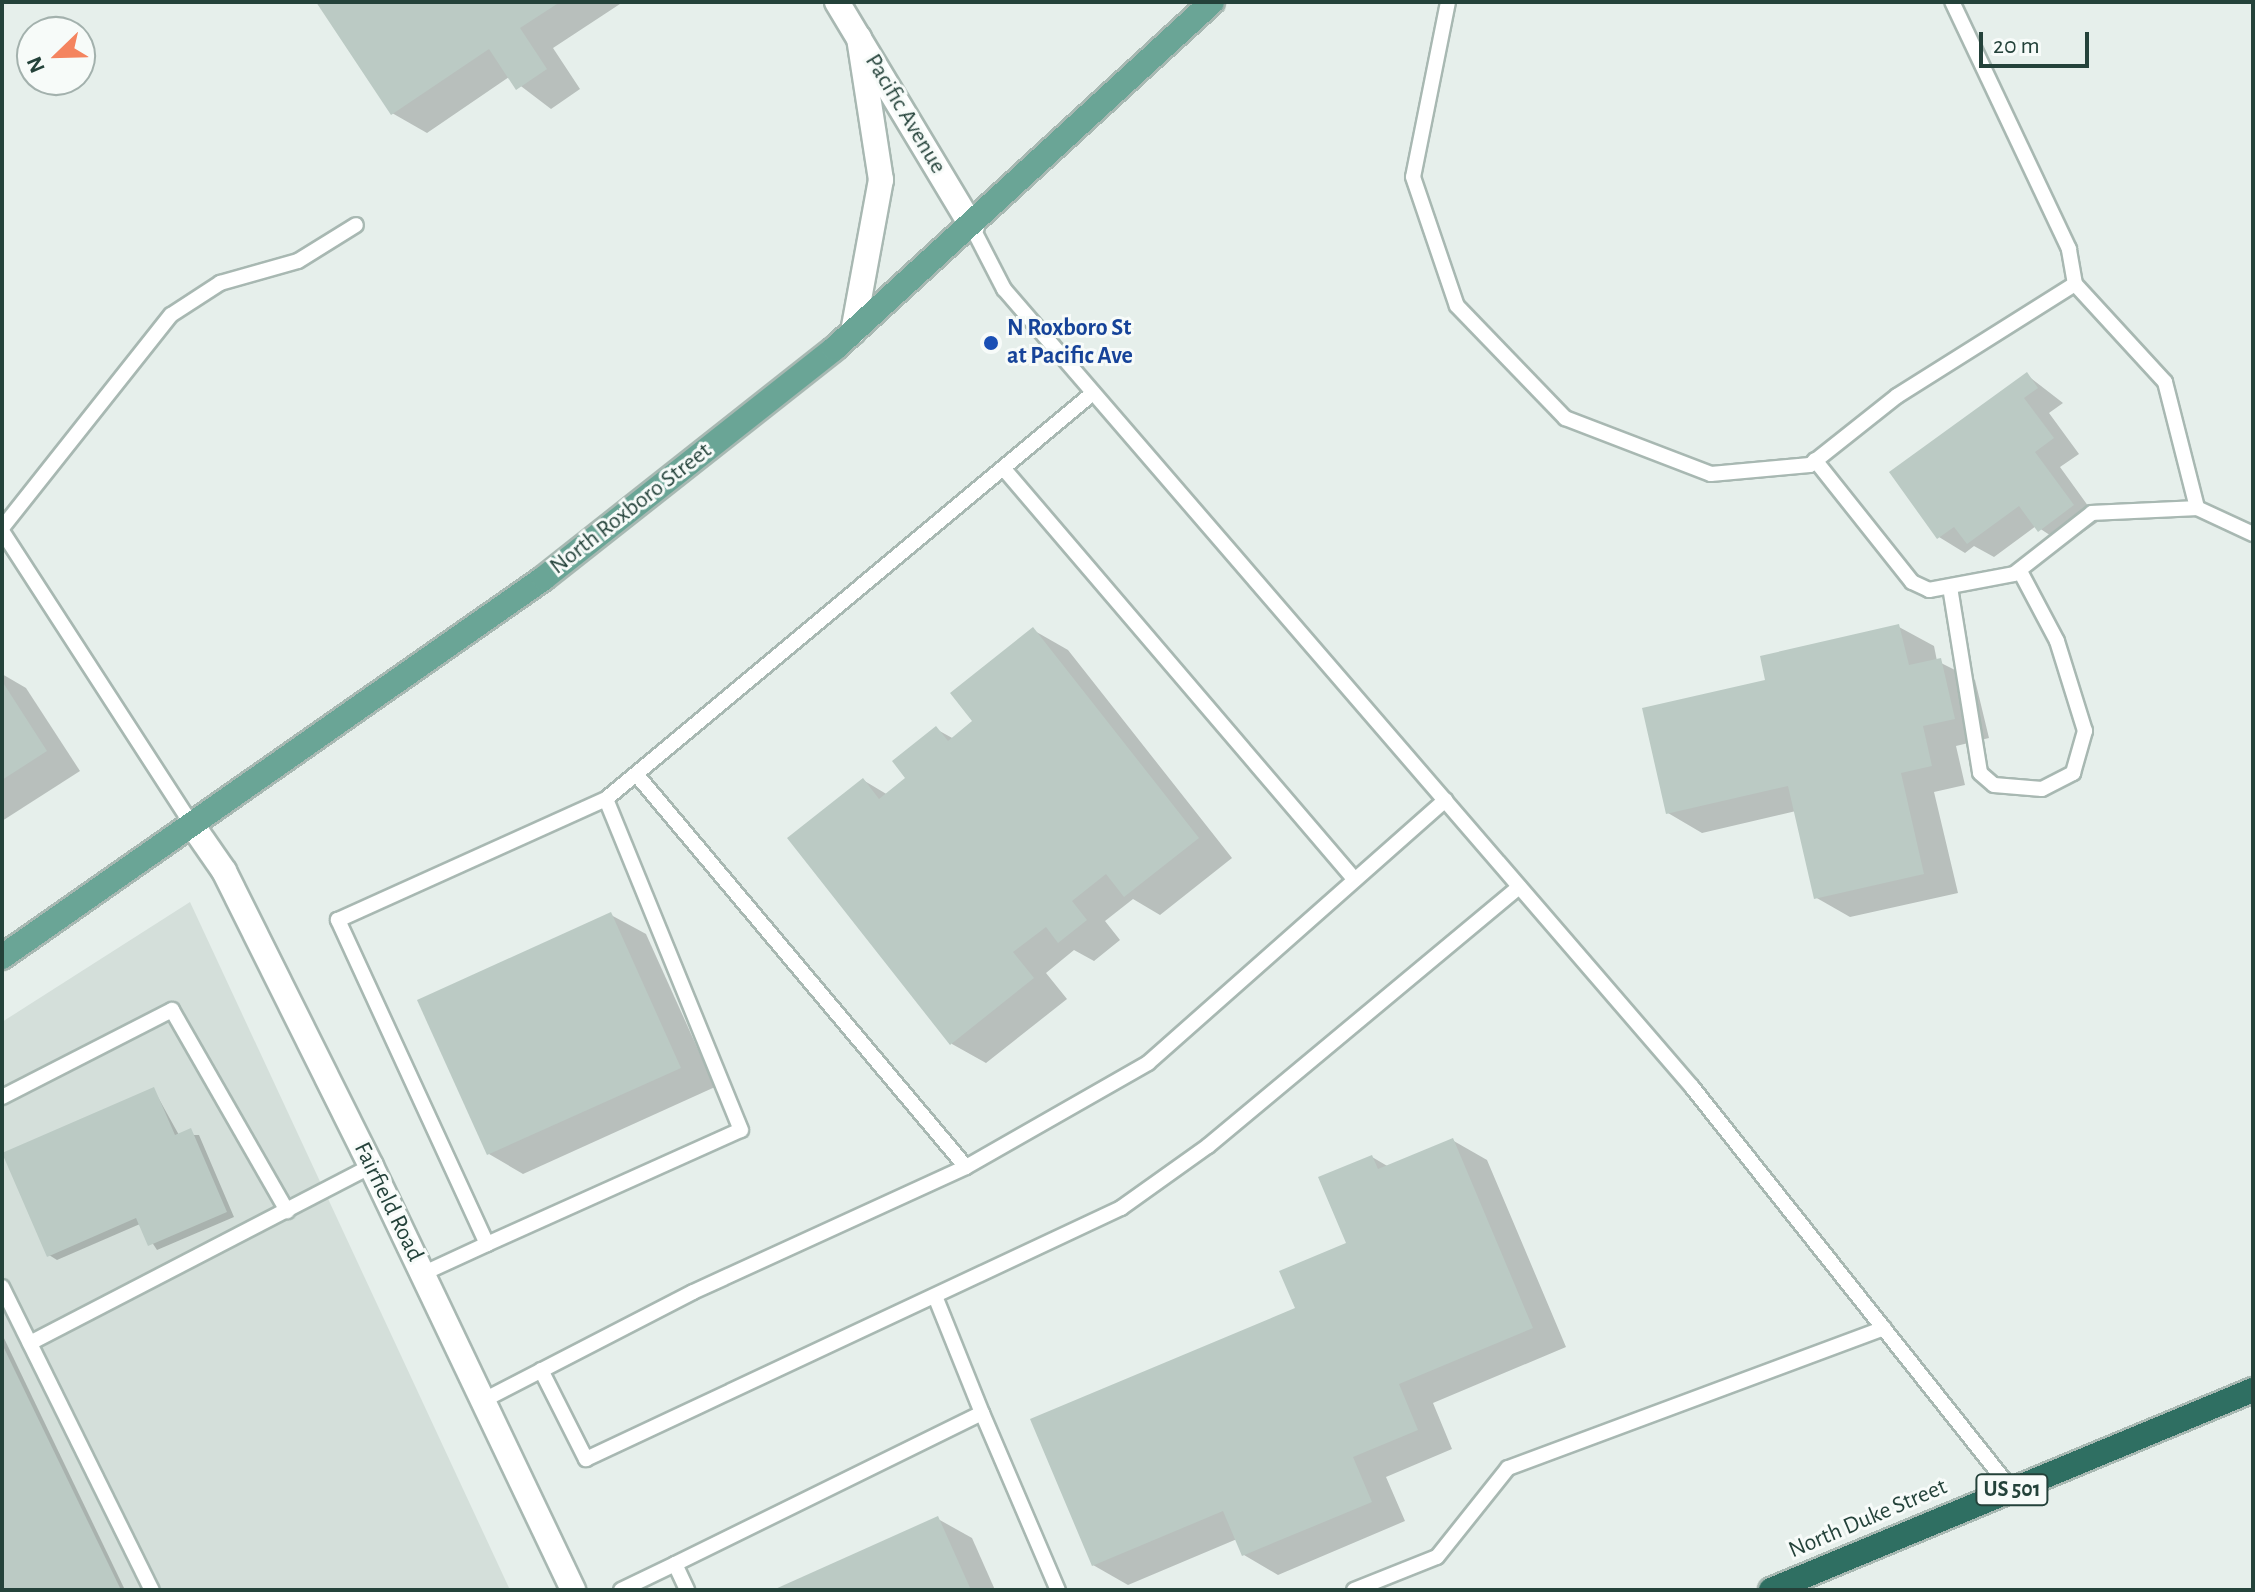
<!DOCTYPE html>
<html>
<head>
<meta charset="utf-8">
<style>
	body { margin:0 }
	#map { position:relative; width:2255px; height:1592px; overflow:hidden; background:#e6efeb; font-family:"Alegreya Sans",sans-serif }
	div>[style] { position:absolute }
	.built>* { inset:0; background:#d4dfda }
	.shadow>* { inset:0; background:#0003 }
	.building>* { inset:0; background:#bbcac4 }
	.roads { filter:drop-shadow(2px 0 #a8b8b2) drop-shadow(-2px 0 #a8b8b2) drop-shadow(0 2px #a8b8b2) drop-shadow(0 -2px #a8b8b2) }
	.lane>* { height:14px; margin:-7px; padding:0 7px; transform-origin:7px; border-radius:7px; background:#fff }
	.secondary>* { height:24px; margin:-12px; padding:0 12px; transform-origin:12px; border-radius:12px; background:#fff }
	.primary>* { height:24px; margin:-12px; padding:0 12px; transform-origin:12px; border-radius:12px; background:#6aa596 }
	.highway>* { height:24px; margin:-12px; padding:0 12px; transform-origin:12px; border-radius:12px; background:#2f6f62 }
	.dots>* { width:22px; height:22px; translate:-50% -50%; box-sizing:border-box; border:4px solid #f7fbf9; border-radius:50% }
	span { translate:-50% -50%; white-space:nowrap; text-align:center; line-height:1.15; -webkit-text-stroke:6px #f7fbf9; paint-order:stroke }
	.shield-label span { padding:2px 6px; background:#f7fbf9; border:2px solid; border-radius:6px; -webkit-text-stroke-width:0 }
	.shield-label { font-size:22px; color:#24423a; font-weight:700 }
	.street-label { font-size:24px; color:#24423a }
	.transit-label { font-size:24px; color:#164399; font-weight:700 }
	.left { translate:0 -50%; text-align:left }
	.frame { position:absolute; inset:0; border:4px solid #24423a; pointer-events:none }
	.north { position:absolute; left:16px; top:16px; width:80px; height:80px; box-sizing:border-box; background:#f7fbf9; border:2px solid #a3b1ad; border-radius:50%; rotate:247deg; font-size:22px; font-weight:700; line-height:32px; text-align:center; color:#24423a }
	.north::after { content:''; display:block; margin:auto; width:28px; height:36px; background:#f4845f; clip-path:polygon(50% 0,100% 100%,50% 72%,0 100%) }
	.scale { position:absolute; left:1979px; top:32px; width:110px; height:36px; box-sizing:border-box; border:4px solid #24423a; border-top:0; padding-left:10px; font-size:24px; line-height:28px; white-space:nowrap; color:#24423a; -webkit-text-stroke:6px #f7fbf9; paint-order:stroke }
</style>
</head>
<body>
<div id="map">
	<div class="built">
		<div style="clip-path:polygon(190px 902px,510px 1590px,2px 1590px,2px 1022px)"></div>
	</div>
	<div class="shadow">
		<div style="clip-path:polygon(319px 2px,623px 2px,553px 48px,580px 89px,551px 109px,509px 77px,427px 133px,392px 113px)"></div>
		<div style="clip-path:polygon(2027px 375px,2063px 403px,2049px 413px,2079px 454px,2060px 467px,2099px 521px,2065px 545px,2036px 526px,1994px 557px,1974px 546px,1965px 553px,1939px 537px)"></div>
		<div style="clip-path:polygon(1899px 627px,1934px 646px,1937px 661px,1975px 680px,1989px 738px,1956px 746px,1965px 785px,1934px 792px,1958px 893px,1850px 917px,1815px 897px,1796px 811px,1702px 833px,1668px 813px,1768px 682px)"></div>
		<div style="clip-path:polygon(1033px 630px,1068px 650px,1232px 858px,1160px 915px,1133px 899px,1105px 921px,1120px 940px,1094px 961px,1074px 950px,1046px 973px,1067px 999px,986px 1063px,952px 1044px,863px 780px,888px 795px,908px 778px,936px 729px,954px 739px,975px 722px)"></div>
		<div style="clip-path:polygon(2px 674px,26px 688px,80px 771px,2px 821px)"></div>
		<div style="clip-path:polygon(611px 915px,646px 934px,715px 1087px,523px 1174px,489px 1154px)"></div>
		<div style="clip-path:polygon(154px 1090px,179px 1135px,199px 1135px,234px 1217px,157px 1250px,140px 1224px,57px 1260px,49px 1255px)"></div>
		<div style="clip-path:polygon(1452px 1140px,1487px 1160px,1566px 1347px,1433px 1403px,1452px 1449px,1386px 1477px,1405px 1521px,1278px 1575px,1244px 1555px,1237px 1539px,1128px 1585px,1093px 1565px,1349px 1244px,1372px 1157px,1389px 1167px)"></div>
		<div style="clip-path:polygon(2px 1334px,125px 1590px,2px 1590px)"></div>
		<div style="clip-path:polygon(938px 1519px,972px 1538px,995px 1590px,778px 1590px)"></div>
	</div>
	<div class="building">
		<div style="clip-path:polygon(316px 2px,560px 2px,520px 28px,547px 69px,516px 90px,489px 49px,391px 115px)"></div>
		<div style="clip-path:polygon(2027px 372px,2038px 388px,2024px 398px,2054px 438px,2035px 452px,2074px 505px,2038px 532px,2019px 506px,1967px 544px,1954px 527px,1937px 539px,1889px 472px)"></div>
		<div style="clip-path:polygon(1899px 624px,1909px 665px,1941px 658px,1955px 719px,1923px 726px,1932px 766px,1901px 773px,1924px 874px,1814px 899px,1788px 786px,1666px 814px,1642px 708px,1765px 680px,1760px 656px)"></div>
		<div style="clip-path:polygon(1033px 627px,1199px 838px,1124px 897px,1106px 874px,1072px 901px,1087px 920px,1058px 943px,1046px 927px,1013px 952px,1034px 978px,950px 1045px,787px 838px,863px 778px,879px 799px,905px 778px,892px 761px,936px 726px,948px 741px,972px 721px,950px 693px)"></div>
		<div style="clip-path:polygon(2px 681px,47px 751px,2px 780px)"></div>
		<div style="clip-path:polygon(611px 912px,681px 1068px,487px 1155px,417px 1000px)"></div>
		<div style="clip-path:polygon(154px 1087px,175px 1135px,191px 1128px,227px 1212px,148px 1246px,136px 1218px,47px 1257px,2px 1153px)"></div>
		<div style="clip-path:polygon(1453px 1138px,1533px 1328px,1399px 1384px,1418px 1430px,1353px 1457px,1372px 1502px,1242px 1556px,1223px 1511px,1092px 1566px,1030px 1419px,1295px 1308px,1279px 1271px,1346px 1243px,1318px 1177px,1372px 1155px,1378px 1169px)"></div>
		<div style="clip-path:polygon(2px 1344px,121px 1590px,2px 1590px)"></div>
		<div style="clip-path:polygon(938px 1516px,971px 1590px,773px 1590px)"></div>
	</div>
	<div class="roads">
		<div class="lane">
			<div style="left:1448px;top:2px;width:178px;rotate:101.3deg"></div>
			<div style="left:1413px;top:177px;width:136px;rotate:71.2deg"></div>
			<div style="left:1457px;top:306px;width:156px;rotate:46deg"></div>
			<div style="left:1565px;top:418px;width:156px;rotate:21deg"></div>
			<div style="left:1711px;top:474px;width:99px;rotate:-5.2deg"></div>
			<div style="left:1810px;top:465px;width:111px;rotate:-38.4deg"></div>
			<div style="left:1897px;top:396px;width:210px;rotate:-32.2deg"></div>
			<div style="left:2075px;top:284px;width:36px;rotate:-100deg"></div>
			<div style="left:2069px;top:249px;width:273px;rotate:-115.3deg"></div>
			<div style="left:972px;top:227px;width:70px;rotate:62.7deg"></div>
			<div style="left:1004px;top:289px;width:1054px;rotate:49.23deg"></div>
			<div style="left:1692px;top:1087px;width:515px;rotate:51.55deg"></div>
			<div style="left:2075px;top:284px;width:133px;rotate:47.4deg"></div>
			<div style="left:2165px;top:382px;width:130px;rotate:75.7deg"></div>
			<div style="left:2197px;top:508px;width:62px;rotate:24.9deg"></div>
			<div style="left:1815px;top:460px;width:156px;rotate:51.5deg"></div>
			<div style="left:1912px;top:582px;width:19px;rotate:25deg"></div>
			<div style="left:1929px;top:590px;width:86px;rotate:-10.7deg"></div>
			<div style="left:2014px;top:574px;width:99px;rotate:-38deg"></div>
			<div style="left:2092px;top:513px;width:105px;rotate:-2.7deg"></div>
			<div style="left:1004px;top:469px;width:540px;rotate:49.5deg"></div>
			<div style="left:2px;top:528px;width:272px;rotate:-51.6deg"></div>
			<div style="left:171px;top:315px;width:59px;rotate:-33.1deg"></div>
			<div style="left:220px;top:283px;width:81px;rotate:-15.8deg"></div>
			<div style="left:298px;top:261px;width:68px;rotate:-31.8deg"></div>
			<div style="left:2px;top:531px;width:346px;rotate:57.1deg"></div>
			<div style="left:1950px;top:587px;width:188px;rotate:80.8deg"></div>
			<div style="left:1980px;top:773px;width:18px;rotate:41deg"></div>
			<div style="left:1994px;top:785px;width:48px;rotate:4.8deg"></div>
			<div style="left:2042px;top:789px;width:35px;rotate:-27deg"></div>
			<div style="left:2073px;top:773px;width:44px;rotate:-74.1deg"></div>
			<div style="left:2085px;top:731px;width:94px;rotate:-107.3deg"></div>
			<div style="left:2057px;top:641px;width:79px;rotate:-117.9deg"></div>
			<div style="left:636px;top:774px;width:513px;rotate:49.98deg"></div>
			<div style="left:2px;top:1097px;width:191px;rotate:-27.1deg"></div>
			<div style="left:172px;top:1010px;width:232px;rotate:60.2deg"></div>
			<div style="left:487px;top:1244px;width:278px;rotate:-24.2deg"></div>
			<div style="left:741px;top:1130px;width:357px;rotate:-112.2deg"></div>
			<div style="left:422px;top:1274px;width:72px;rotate:-24.8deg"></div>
			<div style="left:487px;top:1244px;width:357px;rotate:-114.7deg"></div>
			<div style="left:338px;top:920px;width:294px;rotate:-24.3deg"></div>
			<div style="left:606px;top:799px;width:634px;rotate:-39.82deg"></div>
			<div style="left:2px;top:1287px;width:338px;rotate:63.7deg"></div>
			<div style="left:30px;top:1343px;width:384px;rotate:-27.4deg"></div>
			<div style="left:541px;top:1370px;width:100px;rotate:63.2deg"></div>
			<div style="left:586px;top:1459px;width:591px;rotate:-25.13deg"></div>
			<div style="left:1121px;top:1208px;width:107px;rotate:-35.5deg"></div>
			<div style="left:1208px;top:1146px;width:405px;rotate:-39.8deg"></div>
			<div style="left:482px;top:1401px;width:237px;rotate:-27.3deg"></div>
			<div style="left:693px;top:1292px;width:300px;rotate:-24.6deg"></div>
			<div style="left:966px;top:1167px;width:210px;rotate:-29.7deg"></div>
			<div style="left:1148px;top:1063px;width:397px;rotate:-41.5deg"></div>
			<div style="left:982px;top:1413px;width:193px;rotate:66.8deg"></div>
			<div style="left:675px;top:1564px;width:342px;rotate:-26.2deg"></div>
			<div style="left:982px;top:1413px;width:126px;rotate:-111.9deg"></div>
			<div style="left:621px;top:1590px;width:60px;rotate:-25.7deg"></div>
			<div style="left:675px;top:1564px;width:29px;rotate:65deg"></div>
			<div style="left:1354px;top:1590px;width:89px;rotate:-21.7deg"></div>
			<div style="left:1437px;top:1557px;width:114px;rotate:-51.4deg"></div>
			<div style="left:1508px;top:1468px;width:401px;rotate:-20.4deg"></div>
		</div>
		<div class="secondary">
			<div style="left:837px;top:2px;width:262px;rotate:59deg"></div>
			<div style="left:853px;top:332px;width:155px;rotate:-79.6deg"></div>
			<div style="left:881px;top:180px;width:144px;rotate:-98.8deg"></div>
			<div style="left:190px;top:822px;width:60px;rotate:55.2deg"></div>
			<div style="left:224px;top:871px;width:330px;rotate:63.5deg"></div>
			<div style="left:371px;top:1166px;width:470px;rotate:64.5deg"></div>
		</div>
		<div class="primary">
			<div style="left:2px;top:957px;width:661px;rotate:-34.96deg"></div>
			<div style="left:544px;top:578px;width:370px;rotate:-38.3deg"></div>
			<div style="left:834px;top:349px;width:513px;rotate:-42.55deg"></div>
		</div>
		<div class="highway">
			<div style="left:1771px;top:1590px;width:522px;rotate:-22.54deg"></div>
		</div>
	</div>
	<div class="dots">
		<div style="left:991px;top:343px;background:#1a4fb4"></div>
	</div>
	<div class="shield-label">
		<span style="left:2012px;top:1490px">US 501</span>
	</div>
	<div class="street-label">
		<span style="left:905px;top:114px;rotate:59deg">Pacific Avenue</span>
		<span style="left:631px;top:509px;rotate:-38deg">North Roxboro Street</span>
		<span style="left:388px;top:1202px;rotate:64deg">Fairfield Road</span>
		<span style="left:1868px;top:1519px;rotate:-23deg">North Duke Street</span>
	</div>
	<div class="transit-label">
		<span class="left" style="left:1007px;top:343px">N Roxboro St<br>at Pacific Ave</span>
	</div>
	<div class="frame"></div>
	<div class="north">N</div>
	<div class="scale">20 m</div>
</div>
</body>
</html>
